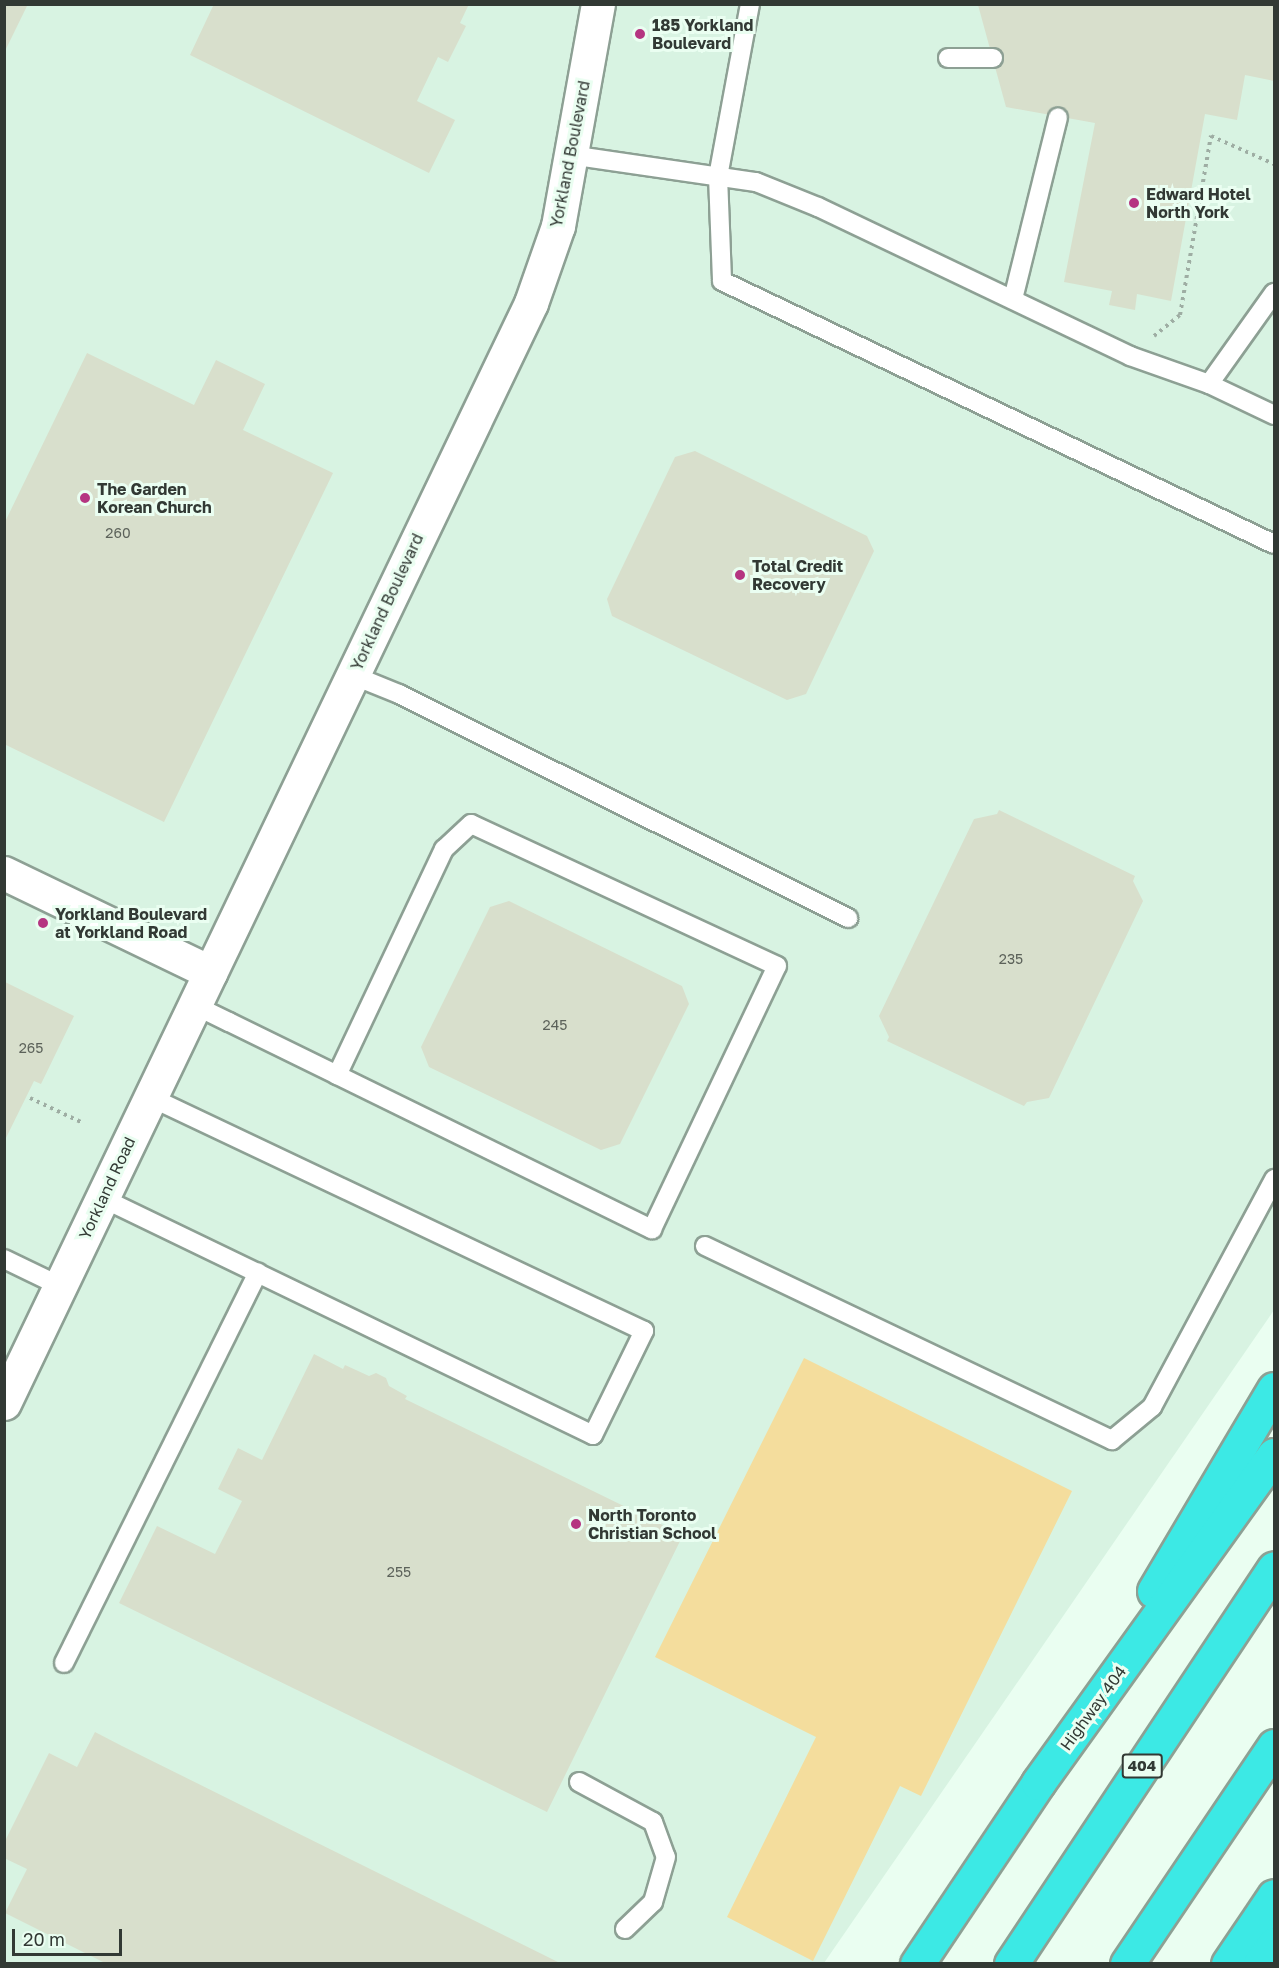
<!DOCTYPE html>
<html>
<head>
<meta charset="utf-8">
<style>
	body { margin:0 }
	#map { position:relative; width:1279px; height:1968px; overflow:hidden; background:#eafef1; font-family:"Golos Text",sans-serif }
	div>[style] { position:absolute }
	.built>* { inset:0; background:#d8f3e2 }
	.green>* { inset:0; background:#f4dd9d }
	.building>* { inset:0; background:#d8dfcc }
	.path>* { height:4px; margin-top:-2px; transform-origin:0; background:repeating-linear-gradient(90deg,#9eada3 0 3px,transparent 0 7.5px) }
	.roads { filter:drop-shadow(2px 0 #8da094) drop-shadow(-2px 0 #8da094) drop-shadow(0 2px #8da094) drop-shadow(0 -2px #8da094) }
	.service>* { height:18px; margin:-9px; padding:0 9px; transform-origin:9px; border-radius:9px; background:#fff }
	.minor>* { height:33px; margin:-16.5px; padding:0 16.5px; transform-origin:16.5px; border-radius:16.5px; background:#fff }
	.motorway>* { height:33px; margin:-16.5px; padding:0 16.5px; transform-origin:16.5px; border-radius:16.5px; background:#3ce9e5 }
	.dots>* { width:16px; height:16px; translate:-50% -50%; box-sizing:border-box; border:3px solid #eafef1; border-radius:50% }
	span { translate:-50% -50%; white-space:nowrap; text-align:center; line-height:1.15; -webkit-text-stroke:6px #eafef1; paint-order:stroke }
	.number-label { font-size:14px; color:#5c625a }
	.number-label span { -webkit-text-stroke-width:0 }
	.shield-label span { padding:2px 4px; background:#eafef1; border:2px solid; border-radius:4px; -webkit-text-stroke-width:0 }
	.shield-label { font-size:15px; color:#323934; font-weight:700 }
	.poi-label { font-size:16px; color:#323934; font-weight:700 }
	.left { translate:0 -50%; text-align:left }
	.street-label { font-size:16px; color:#323934 }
	.frame { position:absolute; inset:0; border:6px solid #323934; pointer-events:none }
	.scale { position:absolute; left:12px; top:1929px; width:110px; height:27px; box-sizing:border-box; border:3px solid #323934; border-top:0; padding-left:8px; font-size:18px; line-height:21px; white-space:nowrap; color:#323934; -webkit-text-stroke:4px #eafef1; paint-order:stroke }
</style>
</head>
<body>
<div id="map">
	<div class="built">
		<div style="clip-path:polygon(5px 5px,1274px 5px,1274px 1310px,824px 1963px,5px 1964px)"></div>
	</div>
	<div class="green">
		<div style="clip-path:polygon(804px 1358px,1072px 1491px,921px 1796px,900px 1786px,813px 1961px,727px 1917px,816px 1737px,655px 1657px)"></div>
	</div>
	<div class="building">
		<div style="clip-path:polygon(4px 4px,28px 4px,4px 53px)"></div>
		<div style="clip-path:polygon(214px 4px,469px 4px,460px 23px,466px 26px,448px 62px,438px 57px,417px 101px,455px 120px,429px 173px,190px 55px)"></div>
		<div style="clip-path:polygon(978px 5px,1274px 5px,1274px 81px,1245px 75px,1237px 120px,1205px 114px,1171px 301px,1137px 294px,1135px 310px,1109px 305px,1112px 291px,1064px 282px,1095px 123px,1006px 107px)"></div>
		<div style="clip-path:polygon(87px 353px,194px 405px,216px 360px,265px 384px,243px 430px,333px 473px,164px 822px,4px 744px,4px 524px)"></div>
		<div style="clip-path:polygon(695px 451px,867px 536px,874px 551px,806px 694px,787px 700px,612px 616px,607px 599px,675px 457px)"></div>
		<div style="clip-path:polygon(999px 810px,1135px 876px,1133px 881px,1143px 901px,1049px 1098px,1027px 1102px,1024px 1106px,887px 1041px,889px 1037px,879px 1016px,974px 819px,997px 814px)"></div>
		<div style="clip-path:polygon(509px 901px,682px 986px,689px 1004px,620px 1144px,601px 1150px,429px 1067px,421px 1047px,490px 907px)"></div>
		<div style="clip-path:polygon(5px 982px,74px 1016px,41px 1084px,34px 1081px,4px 1142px)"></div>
		<div style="clip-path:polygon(314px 1354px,343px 1369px,345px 1365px,369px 1376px,376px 1373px,386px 1378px,389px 1386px,407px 1396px,405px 1399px,683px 1535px,547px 1812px,119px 1603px,157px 1526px,215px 1554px,242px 1501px,218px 1489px,238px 1448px,262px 1460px)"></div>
		<div style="clip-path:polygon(95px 1732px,122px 1746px,562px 1964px,107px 1964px,5px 1913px,27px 1869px,4px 1858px,4px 1843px,49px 1753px,77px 1767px)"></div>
	</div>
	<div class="path">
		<div style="left:1154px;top:336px;width:33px;rotate:-39deg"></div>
		<div style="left:1180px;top:315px;width:182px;rotate:-80.2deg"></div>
		<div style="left:1211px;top:136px;width:69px;rotate:24deg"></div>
		<div style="left:30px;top:1098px;width:56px;rotate:25.2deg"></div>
	</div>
	<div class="roads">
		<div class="service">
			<div style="left:750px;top:4px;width:175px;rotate:100.5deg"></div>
			<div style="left:718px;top:176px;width:105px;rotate:87.8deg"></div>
			<div style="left:722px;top:281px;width:611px;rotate:25.48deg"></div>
			<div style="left:948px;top:58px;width:45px"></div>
			<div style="left:570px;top:155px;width:188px;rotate:8.3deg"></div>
			<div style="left:756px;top:182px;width:67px;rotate:22deg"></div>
			<div style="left:818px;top:207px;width:346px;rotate:25.5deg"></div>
			<div style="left:1130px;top:356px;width:84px;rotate:19.5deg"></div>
			<div style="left:1209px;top:384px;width:72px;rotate:25.5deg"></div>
			<div style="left:1013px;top:299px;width:187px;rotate:-76.1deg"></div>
			<div style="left:1209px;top:384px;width:112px;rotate:-54.5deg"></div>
			<div style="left:352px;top:675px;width:51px;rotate:22deg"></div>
			<div style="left:399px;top:694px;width:502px;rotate:26.51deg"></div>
			<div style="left:194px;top:1005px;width:39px;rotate:26deg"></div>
			<div style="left:229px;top:1022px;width:120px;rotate:26.1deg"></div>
			<div style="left:337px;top:1075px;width:351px;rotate:26.1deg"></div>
			<div style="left:652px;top:1229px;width:291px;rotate:-64.6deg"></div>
			<div style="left:777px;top:966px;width:337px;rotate:-155.1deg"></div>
			<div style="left:471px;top:824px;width:37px;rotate:137deg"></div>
			<div style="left:444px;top:849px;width:250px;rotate:115.3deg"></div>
			<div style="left:102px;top:1198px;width:545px;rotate:25.77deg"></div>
			<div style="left:593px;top:1435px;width:116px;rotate:-63.9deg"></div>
			<div style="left:644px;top:1331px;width:547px;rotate:-154.65deg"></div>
			<div style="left:705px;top:1246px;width:451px;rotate:25.5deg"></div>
			<div style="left:1112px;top:1440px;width:52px;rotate:-39.5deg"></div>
			<div style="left:1152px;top:1407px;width:259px;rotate:-61.8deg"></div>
			<div style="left:4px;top:1259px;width:62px;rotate:25.7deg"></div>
			<div style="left:64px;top:1663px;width:436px;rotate:-63.6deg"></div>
			<div style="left:579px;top:1782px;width:84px;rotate:28.4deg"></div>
			<div style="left:653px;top:1822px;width:37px;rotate:70deg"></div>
			<div style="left:666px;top:1857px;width:47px;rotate:106.1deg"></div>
			<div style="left:653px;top:1902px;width:39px;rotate:136deg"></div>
		</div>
		<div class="minor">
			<div style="left:4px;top:873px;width:229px;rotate:25.7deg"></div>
			<div style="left:4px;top:1403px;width:1220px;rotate:-64.4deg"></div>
			<div style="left:531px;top:303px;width:82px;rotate:-70.7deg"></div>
			<div style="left:558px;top:226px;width:226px;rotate:-79.8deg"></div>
		</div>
		<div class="motorway">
			<div style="left:1154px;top:1591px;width:235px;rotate:-59.3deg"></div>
			<div style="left:917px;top:1964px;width:218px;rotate:-56.2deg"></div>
			<div style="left:1038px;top:1783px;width:404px;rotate:-54.3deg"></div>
			<div style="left:1011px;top:1964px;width:475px;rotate:-56.4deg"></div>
			<div style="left:1127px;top:1964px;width:263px;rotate:-56deg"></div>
			<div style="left:1228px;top:1964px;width:82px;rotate:-55.9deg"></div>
			<div style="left:1260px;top:1964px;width:24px;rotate:-55deg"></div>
		</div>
	</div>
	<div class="dots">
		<div style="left:640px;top:34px;background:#b53581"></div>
		<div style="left:1134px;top:203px;background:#b53581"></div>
		<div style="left:85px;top:498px;background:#b53581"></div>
		<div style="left:740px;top:575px;background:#b53581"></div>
		<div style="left:43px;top:923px;background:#b53581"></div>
		<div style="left:576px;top:1524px;background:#b53581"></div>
	</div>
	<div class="number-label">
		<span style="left:118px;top:533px">260</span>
		<span style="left:1011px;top:959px">235</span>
		<span style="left:555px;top:1025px">245</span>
		<span style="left:31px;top:1048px">265</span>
		<span style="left:399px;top:1572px">255</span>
	</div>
	<div class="shield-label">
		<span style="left:1142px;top:1766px">404</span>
	</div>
	<div class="poi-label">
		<span class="left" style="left:652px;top:34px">185 Yorkland<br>Boulevard</span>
		<span class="left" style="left:1146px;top:203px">Edward Hotel<br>North York</span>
		<span class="left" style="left:97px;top:498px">The Garden<br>Korean Church</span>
		<span class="left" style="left:752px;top:575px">Total Credit<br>Recovery</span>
		<span class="left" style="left:55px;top:923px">Yorkland Boulevard<br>at Yorkland Road</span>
		<span class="left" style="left:588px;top:1524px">North Toronto<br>Christian School</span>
	</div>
	<div class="street-label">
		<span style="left:570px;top:154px;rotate:-79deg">Yorkland Boulevard</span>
		<span style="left:387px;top:602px;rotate:-65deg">Yorkland Boulevard</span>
		<span style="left:107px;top:1188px;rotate:-65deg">Yorkland Road</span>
		<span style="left:1093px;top:1708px;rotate:-54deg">Highway 404</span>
	</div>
	<div class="frame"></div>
	<div class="scale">20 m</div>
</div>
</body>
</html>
